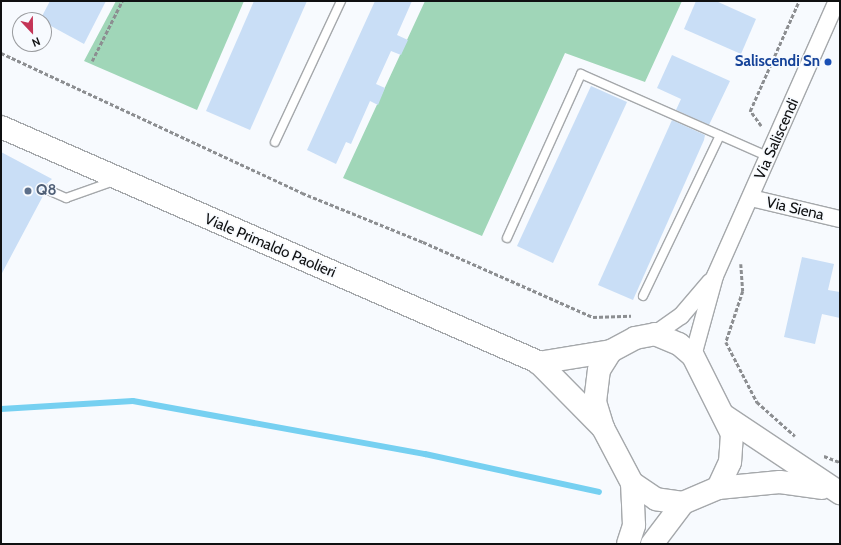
<!DOCTYPE html>
<html>
<head>
<meta charset="utf-8">
<style>
	body { margin:0 }
	#map { position:relative; width:841px; height:545px; overflow:hidden; background:#f7fafe; font-family:Cabin,sans-serif }
	div>[style] { position:absolute }
	.green>* { inset:0; background:#a0d6b8 }
	.stream>* { height:6px; margin:-3px; padding:0 3px; transform-origin:3px; border-radius:3px; background:#76d0f1 }
	.building>* { inset:0; background:#c9def6 }
	.path>* { height:2.5px; margin-top:-1.25px; transform-origin:0; background:repeating-linear-gradient(90deg,#8c8e91 0 4px,transparent 0 6px) }
	.roads { filter:drop-shadow(1px 0 #a5a8ab) drop-shadow(-1px 0 #a5a8ab) drop-shadow(0 1px #a5a8ab) drop-shadow(0 -1px #a5a8ab) }
	.lane>* { height:8px; margin:-4px; padding:0 4px; transform-origin:4px; border-radius:4px; background:#fff }
	.street>* { height:16px; margin:-8px; padding:0 8px; transform-origin:8px; border-radius:8px; background:#fff }
	.secondary>* { height:22px; margin:-11px; padding:0 11px; transform-origin:11px; border-radius:11px; background:#fff }
	.dots>* { width:11px; height:11px; translate:-50% -50%; box-sizing:border-box; border:2px solid #f7fafe; border-radius:50% }
	span { translate:-50% -50%; white-space:nowrap; text-align:center; line-height:1.15; -webkit-text-stroke:3px #f7fafe; paint-order:stroke }
	.transit-label { font-size:15px; color:#164399; font-weight:700 }
	.right { translate:-100% -50%; text-align:right }
	.street-label { font-size:15px; color:#0f1011 }
	.service-label { font-size:15px; color:#4e5e75; font-weight:700 }
	.left { translate:0 -50%; text-align:left }
	.frame { position:absolute; inset:0; border:2px solid #0f1011; pointer-events:none }
	.north { position:absolute; left:12px; top:12px; width:40px; height:40px; box-sizing:border-box; background:#f7fafe; border:1px solid #9a9c9f; border-radius:50%; rotate:158deg; font-size:11px; font-weight:700; line-height:16px; text-align:center; color:#0f1011 }
	.north::after { content:''; display:block; margin:auto; width:14px; height:18px; background:#c43456; clip-path:polygon(50% 0,100% 100%,50% 72%,0 100%) }
</style>
</head>
<body>
<div id="map">
	<div class="green">
		<div style="clip-path:polygon(116px 1px,244px 1px,197px 110px,84px 61px)"></div>
		<div style="clip-path:polygon(425px 1px,682px 1px,645px 82px,565px 53px,482px 236px,343px 178px)"></div>
	</div>
	<div class="stream">
		<div style="left:1px;top:409px;width:132px;rotate:-3.5deg"></div>
		<div style="left:133px;top:401px;width:297px;rotate:10.3deg"></div>
		<div style="left:425px;top:454px;width:178px;rotate:12.3deg"></div>
	</div>
	<div class="building">
		<div style="clip-path:polygon(50px 1px,106px 1px,84px 44px,40px 20px)"></div>
		<div style="clip-path:polygon(254px 1px,307px 1px,250px 130px,206px 111px)"></div>
		<div style="clip-path:polygon(375px 1px,412px 1px,397px 35px,408px 40px,401px 55px,391px 51px,376px 84px,385px 88px,378px 105px,370px 101px,351px 144px,346px 142px,336px 164px,307px 150px)"></div>
		<div style="clip-path:polygon(696px 1px,716px 1px,756px 19px,741px 54px,684px 29px)"></div>
		<div style="clip-path:polygon(672px 55px,730px 81px,709px 125px,676px 110px,681px 99px,657px 88px)"></div>
		<div style="clip-path:polygon(591px 86px,627px 102px,553px 263px,517px 246px)"></div>
		<div style="clip-path:polygon(672px 120px,705px 135px,704px 140px,633px 300px,598px 285px)"></div>
		<div style="clip-path:polygon(1px 152px,52px 179px,43px 187px,44px 194px,1px 275px)"></div>
		<div style="clip-path:polygon(802px 257px,834px 264px,828px 290px,840px 292px,840px 318px,822px 314px,815px 344px,784px 337px)"></div>
	</div>
	<div class="path">
		<div style="left:1px;top:53px;width:332px;rotate:24.9deg"></div>
		<div style="left:302px;top:193px;width:131px;rotate:22deg"></div>
		<div style="left:423px;top:242px;width:186px;rotate:23.8deg"></div>
		<div style="left:593px;top:317px;width:38px;rotate:-2deg"></div>
		<div style="left:92px;top:61px;width:67px;rotate:-63.4deg"></div>
		<div style="left:761px;top:126px;width:19px;rotate:-126deg"></div>
		<div style="left:750px;top:111px;width:120px;rotate:-66deg"></div>
		<div style="left:741px;top:264px;width:27px;rotate:86deg"></div>
		<div style="left:743px;top:291px;width:54px;rotate:108.4deg"></div>
		<div style="left:726px;top:342px;width:68px;rotate:62.7deg"></div>
		<div style="left:757px;top:402px;width:51px;rotate:41.8deg"></div>
		<div style="left:824px;top:456px;width:17px;rotate:21deg"></div>
	</div>
	<div class="roads">
		<div class="lane">
			<div style="left:275px;top:142px;width:156px;rotate:-64.9deg"></div>
			<div style="left:48px;top:190px;width:20px;rotate:24deg"></div>
			<div style="left:66px;top:198px;width:51px;rotate:-19.5deg"></div>
			<div style="left:507px;top:238px;width:180px;rotate:-65.7deg"></div>
			<div style="left:581px;top:74px;width:206px;rotate:23.8deg"></div>
			<div style="left:643px;top:296px;width:178px;rotate:-64.4deg"></div>
		</div>
		<div class="street">
			<div style="left:751px;top:198px;width:91px;rotate:13.3deg"></div>
			<div style="left:655px;top:334px;width:32px;rotate:-35deg"></div>
			<div style="left:681px;top:316px;width:45px;rotate:-49.5deg"></div>
			<div style="left:693px;top:356px;width:83px;rotate:-74.6deg"></div>
			<div style="left:715px;top:276px;width:301px;rotate:-66.1deg"></div>
		</div>
		<div class="secondary">
			<div style="left:1px;top:127px;width:586px;rotate:23.63deg"></div>
			<div style="left:538px;top:362px;width:93px;rotate:45.4deg"></div>
			<div style="left:655px;top:334px;width:26px;rotate:23deg"></div>
			<div style="left:679px;top:344px;width:18px;rotate:41deg"></div>
			<div style="left:693px;top:356px;width:87px;rotate:63.4deg"></div>
			<div style="left:732px;top:434px;width:28px;rotate:94deg"></div>
			<div style="left:730px;top:462px;width:29px;rotate:115deg"></div>
			<div style="left:718px;top:488px;width:38px;rotate:157deg"></div>
			<div style="left:683px;top:503px;width:27px;rotate:-172deg"></div>
			<div style="left:656px;top:499px;width:29px;rotate:-146deg"></div>
			<div style="left:632px;top:483px;width:62px;rotate:-117.8deg"></div>
			<div style="left:603px;top:428px;width:27px;rotate:-107deg"></div>
			<div style="left:595px;top:402px;width:32px;rotate:-83deg"></div>
			<div style="left:599px;top:370px;width:22px;rotate:-58deg"></div>
			<div style="left:611px;top:351px;width:27px;rotate:-28deg"></div>
			<div style="left:635px;top:338px;width:20px;rotate:-11deg"></div>
			<div style="left:538px;top:363px;width:74px;rotate:-9.3deg"></div>
			<div style="left:723px;top:415px;width:141px;rotate:33.7deg"></div>
			<div style="left:718px;top:488px;width:62px;rotate:-5.5deg"></div>
			<div style="left:780px;top:482px;width:42px;rotate:8.1deg"></div>
			<div style="left:628px;top:544px;width:20px;rotate:-72deg"></div>
			<div style="left:634px;top:525px;width:42px;rotate:-92.7deg"></div>
			<div style="left:652px;top:544px;width:51px;rotate:-52.9deg"></div>
		</div>
	</div>
	<div class="dots">
		<div style="left:828px;top:62px;background:#1a4fb4"></div>
		<div style="left:28px;top:191px;background:#5c6f8a"></div>
	</div>
	<div class="transit-label">
		<span class="right" style="left:820px;top:62px">Saliscendi Sn</span>
	</div>
	<div class="street-label">
		<span style="left:777px;top:139px;rotate:-66deg">Via Saliscendi</span>
		<span style="left:795px;top:209px;rotate:13deg">Via Siena</span>
		<span style="left:270px;top:246px;rotate:23deg">Viale Primaldo Paolieri</span>
	</div>
	<div class="service-label">
		<span class="left" style="left:36px;top:191px">Q8</span>
	</div>
	<div class="frame"></div>
	<div class="north">N</div>
</div>
</body>
</html>
